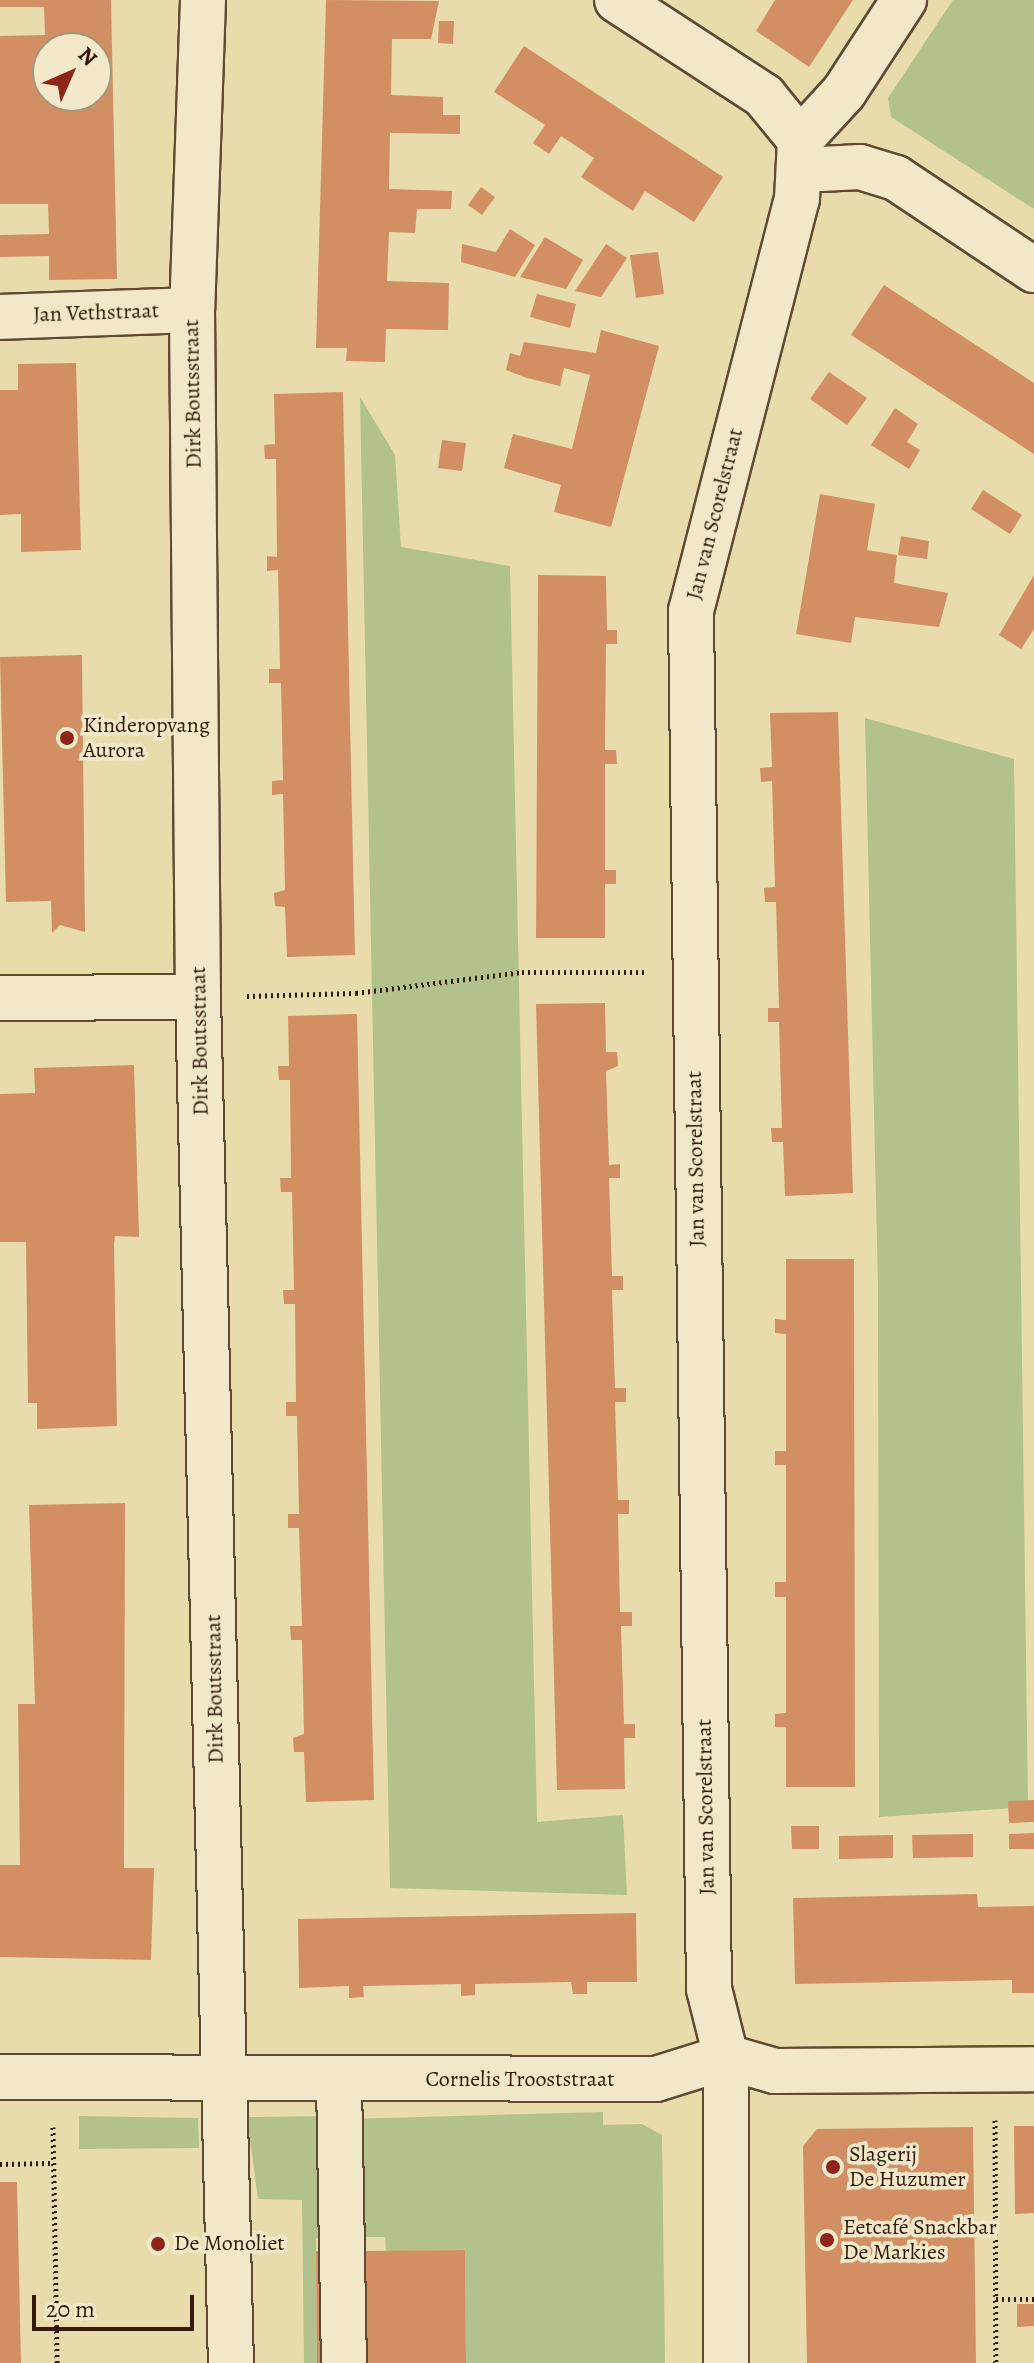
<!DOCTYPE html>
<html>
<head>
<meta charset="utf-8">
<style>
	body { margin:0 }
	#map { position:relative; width:1034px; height:2363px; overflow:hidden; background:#e9dcac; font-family:Alegreya,serif }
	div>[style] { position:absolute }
	.green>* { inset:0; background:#b3c18c }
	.building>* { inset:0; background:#d28f63 }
	.path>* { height:5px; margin-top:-2.5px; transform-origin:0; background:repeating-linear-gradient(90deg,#331a0c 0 2px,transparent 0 6px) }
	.roads { filter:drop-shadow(2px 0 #604a34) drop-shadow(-2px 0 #604a34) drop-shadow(0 2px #604a34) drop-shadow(0 -2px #604a34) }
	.minor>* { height:44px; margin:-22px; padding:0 22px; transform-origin:22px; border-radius:22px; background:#f1e8c9 }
	.dots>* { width:22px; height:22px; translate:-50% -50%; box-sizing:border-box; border:4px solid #f1e8c9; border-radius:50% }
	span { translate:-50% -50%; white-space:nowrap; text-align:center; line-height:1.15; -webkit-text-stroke:7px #f1e8c9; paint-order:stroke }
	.street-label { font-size:22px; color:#331a0c }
	.poi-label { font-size:22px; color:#331a0c }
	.left { translate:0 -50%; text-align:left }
	.north { position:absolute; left:32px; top:32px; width:80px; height:80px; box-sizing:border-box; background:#f1e8c9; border:2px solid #a5967d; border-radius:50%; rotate:45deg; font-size:22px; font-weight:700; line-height:32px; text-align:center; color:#331a0c }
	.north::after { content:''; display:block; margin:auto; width:28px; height:36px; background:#8f2418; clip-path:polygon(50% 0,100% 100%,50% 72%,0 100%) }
	.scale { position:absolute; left:32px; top:2295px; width:162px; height:36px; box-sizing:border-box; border:4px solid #331a0c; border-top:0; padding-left:10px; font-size:24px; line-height:28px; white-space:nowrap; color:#331a0c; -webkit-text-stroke:6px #f1e8c9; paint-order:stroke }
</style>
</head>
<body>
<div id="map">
	<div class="green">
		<div style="clip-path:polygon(953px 0,1034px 0,1034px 209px,891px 117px,888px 98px)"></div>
		<div style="clip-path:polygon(360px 397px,395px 455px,401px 547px,510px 566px,537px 1822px,623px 1815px,627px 1895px,390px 1888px)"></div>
		<div style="clip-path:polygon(865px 718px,1014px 759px,1028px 1807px,879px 1817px,878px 1287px)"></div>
		<div style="clip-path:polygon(603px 2112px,603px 2125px,642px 2124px,662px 2135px,665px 2363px,466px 2363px,465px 2250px,386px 2251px,385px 2237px,349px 2237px,347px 2119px)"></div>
		<div style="clip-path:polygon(79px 2116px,198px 2118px,199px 2148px,79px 2149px)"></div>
		<div style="clip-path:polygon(332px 2116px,334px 2237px,316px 2238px,317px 2363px,304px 2363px,302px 2200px,258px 2199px,247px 2117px)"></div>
	</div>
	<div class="building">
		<div style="clip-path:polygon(evenodd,0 0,111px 0,117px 279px,49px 280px,49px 256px,0 257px,0 235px,49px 234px,48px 204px,0 204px,0 36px,45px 35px,44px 7px,0 7px,0 0,48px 48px,96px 48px,96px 96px,48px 96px,48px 48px)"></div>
		<div style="clip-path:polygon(326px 0,439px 1px,431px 39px,392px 39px,391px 95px,443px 97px,443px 115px,460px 115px,460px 134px,390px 133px,389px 189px,452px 191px,451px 209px,417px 209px,415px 233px,389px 232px,388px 256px,387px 281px,449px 283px,448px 330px,386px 329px,385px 362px,346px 361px,347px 348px,316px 348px)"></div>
		<div style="clip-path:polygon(775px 0,853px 0,809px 67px,756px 31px)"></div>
		<div style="clip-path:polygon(439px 21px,454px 21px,453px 44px,438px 43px)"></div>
		<div style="clip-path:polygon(524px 46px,723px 177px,694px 222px,645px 191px,633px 211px,581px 177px,594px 158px,561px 136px,549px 154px,533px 143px,545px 125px,494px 92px)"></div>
		<div style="clip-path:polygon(481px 187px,495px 197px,482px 215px,468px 205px)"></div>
		<div style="clip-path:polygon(510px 229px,535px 245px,515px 277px,461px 262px,462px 244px,496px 252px)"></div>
		<div style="clip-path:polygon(545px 237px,583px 260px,566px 289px,520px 277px)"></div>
		<div style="clip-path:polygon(606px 244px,627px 258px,601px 297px,575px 291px)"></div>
		<div style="clip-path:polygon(658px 252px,664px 294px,636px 298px,630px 255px)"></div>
		<div style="clip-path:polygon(884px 285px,1034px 383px,1034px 454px,851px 335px)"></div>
		<div style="clip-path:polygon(537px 294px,576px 304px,570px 328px,530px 317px)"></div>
		<div style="clip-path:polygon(601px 330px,659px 346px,611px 527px,554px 512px,561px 485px,504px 468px,513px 434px,572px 449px,590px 375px,564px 368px,560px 386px,527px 378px,506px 370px,510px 353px,520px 356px,524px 342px,596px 353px)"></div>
		<div style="clip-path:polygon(76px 363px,81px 550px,21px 552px,21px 514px,0 515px,0 390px,18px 390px,18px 364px)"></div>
		<div style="clip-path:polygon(829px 372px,867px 398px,847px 425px,810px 399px)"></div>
		<div style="clip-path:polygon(343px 392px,355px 955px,287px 957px,285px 907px,275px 906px,274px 893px,285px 890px,283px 794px,272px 795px,272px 781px,283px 780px,281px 683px,269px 683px,269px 669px,280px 669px,278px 570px,267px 571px,267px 556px,277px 557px,276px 459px,265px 459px,264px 445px,275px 444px,274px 394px)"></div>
		<div style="clip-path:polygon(895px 408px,918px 424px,907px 442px,920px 450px,909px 469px,871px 445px)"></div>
		<div style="clip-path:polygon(442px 440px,466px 443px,462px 471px,438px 468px)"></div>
		<div style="clip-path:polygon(983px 490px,1022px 515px,1010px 534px,971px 509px)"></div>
		<div style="clip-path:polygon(820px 494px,875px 504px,867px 550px,897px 555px,894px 583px,948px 593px,939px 627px,855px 617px,851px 643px,796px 634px)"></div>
		<div style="clip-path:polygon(901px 536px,929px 541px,927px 559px,898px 555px)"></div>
		<div style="clip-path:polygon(538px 575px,606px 576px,607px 630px,617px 630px,617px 644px,606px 644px,605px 750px,616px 750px,617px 764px,605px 764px,605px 870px,616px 870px,616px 884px,605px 884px,605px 938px,536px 938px)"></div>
		<div style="clip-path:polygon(1034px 575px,1034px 629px,1021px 649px,999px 635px)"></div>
		<div style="clip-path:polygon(82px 655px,85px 932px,60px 925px,52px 933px,51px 901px,6px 902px,0 657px)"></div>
		<div style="clip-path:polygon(838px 712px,853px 1193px,785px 1196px,783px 1142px,772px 1142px,771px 1128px,782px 1128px,779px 1022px,768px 1022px,768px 1008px,779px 1008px,776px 902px,765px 902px,764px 888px,775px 887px,772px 781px,761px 782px,760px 768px,772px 767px,770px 713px)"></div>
		<div style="clip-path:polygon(605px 1003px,606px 1052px,617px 1052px,618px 1066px,606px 1071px,609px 1165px,620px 1164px,620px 1178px,609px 1178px,612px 1276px,623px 1276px,623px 1290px,612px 1290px,615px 1388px,626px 1388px,626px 1402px,615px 1402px,618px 1500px,629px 1500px,629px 1514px,618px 1514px,620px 1612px,632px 1612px,632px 1626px,621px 1626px,624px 1724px,635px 1724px,635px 1738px,624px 1738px,625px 1789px,557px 1790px,536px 1004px)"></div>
		<div style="clip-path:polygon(357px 1014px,374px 1800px,306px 1802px,304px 1752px,294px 1752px,293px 1738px,304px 1734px,302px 1640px,291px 1640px,290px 1626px,302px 1626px,299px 1528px,288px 1528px,288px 1514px,299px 1514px,297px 1416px,286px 1416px,286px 1402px,296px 1402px,295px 1304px,284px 1304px,283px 1290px,294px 1290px,292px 1192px,281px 1192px,280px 1178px,291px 1178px,290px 1080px,279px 1080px,278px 1066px,289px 1066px,288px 1016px)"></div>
		<div style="clip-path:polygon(134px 1065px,139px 1237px,115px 1236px,114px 1244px,117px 1426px,37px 1429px,37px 1403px,28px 1403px,26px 1242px,0 1242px,0 1094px,35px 1093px,34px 1068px)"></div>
		<div style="clip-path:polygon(786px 1259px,854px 1259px,855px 1787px,786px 1787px,786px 1727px,775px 1727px,775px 1714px,786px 1713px,786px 1597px,775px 1597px,775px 1582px,786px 1582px,786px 1465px,775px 1465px,775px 1451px,786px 1451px,786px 1334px,775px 1333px,775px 1319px,786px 1320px)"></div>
		<div style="clip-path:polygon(125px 1503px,124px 1868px,154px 1868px,151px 1960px,0 1957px,0 1865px,20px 1865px,18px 1704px,35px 1704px,29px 1505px)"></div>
		<div style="clip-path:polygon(1034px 1800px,1034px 1822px,1009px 1823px,1008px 1801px)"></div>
		<div style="clip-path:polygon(791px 1826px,819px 1826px,819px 1849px,792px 1849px)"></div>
		<div style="clip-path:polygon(1034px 1833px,1034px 1849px,1009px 1849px,1009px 1834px)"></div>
		<div style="clip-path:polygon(973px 1834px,973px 1857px,913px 1858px,912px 1835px)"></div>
		<div style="clip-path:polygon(893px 1835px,893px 1858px,839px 1859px,839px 1836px)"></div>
		<div style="clip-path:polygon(977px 1894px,978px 1907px,1034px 1906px,1034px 1993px,1012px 1993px,1012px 1980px,795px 1984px,793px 1898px)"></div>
		<div style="clip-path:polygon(636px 1913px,637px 1982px,587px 1982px,587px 1994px,573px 1994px,571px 1982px,475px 1984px,475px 1995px,461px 1996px,461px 1984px,363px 1986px,364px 1997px,349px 1998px,349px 1986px,299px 1988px,298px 1919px)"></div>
		<div style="clip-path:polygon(1014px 2126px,1034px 2126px,1034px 2213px,1015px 2214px)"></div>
		<div style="clip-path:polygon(973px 2127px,976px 2363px,807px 2363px,803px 2146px,817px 2129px)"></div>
		<div style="clip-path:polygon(0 2182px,17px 2182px,21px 2363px,0 2363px)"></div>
		<div style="clip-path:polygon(465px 2250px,466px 2363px,359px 2363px,358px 2251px)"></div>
		<div style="clip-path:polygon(316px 2251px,337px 2252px,339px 2363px,317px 2363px)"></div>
		<div style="clip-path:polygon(1017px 2304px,1034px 2304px,1034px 2326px,1017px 2327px)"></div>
	</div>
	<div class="path">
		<div style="left:247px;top:996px;width:109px;rotate:-1.6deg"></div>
		<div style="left:356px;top:993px;width:167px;rotate:-7.2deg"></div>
		<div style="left:522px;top:972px;width:126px"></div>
		<div style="left:995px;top:2120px;width:243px;rotate:89.8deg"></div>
		<div style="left:53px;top:2127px;width:236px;rotate:89deg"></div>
		<div style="left:0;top:2164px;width:53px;rotate:-1.1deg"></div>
		<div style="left:996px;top:2299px;width:38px"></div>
	</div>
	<div class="roads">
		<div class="minor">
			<div style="left:203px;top:0;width:310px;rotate:92deg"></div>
			<div style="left:192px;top:310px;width:687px;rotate:89.5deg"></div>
			<div style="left:198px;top:997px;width:1366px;rotate:88.62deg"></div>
			<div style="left:617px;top:0;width:176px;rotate:33.1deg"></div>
			<div style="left:764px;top:96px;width:57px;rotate:50.7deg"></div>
			<div style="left:802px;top:170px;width:58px;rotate:-3deg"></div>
			<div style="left:860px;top:167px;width:38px;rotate:17deg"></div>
			<div style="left:896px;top:178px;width:166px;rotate:33.7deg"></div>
			<div style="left:0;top:317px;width:192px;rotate:-2.1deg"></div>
			<div style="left:0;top:998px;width:198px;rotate:-0.3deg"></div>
			<div style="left:0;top:2077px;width:656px;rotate:0.17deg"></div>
			<div style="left:656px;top:2079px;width:73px;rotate:-17.4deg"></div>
			<div style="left:726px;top:2057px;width:51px;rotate:15.9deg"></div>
			<div style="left:775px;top:2071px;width:259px;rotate:-0.4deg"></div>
			<div style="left:339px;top:2081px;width:282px;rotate:89deg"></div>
			<div style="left:726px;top:2363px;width:306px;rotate:-90deg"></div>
			<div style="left:726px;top:2057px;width:70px;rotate:-104deg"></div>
			<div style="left:709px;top:1989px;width:1378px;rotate:-90.75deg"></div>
			<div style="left:691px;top:611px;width:425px;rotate:-75.6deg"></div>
			<div style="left:797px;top:199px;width:59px;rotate:-87.1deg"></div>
			<div style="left:800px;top:140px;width:65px;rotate:-47.5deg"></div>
			<div style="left:844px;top:92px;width:110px;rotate:-56.9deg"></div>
		</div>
	</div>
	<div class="dots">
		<div style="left:67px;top:738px;background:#8f2418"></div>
		<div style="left:833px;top:2167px;background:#8f2418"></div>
		<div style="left:827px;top:2240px;background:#8f2418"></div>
		<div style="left:158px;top:2244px;background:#8f2418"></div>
	</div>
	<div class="street-label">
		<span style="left:96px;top:313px;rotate:-2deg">Jan Vethstraat</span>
		<span style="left:193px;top:394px;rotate:-91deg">Dirk Boutsstraat</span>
		<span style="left:715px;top:514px;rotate:-76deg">Jan van Scorelstraat</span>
		<span style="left:200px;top:1041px;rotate:-91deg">Dirk Boutsstraat</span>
		<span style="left:696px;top:1159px;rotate:-91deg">Jan van Scorelstraat</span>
		<span style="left:215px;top:1689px;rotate:-91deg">Dirk Boutsstraat</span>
		<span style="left:706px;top:1807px;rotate:-91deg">Jan van Scorelstraat</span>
		<span style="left:520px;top:2080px">Cornelis Trooststraat</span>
	</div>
	<div class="poi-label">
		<span class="left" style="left:83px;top:738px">Kinderopvang<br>Aurora</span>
		<span class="left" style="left:849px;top:2167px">Slagerij<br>De Huzumer</span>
		<span class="left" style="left:843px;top:2240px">Eetcafé Snackbar<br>De Markies</span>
		<span class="left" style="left:174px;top:2244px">De Monoliet</span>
	</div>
	<div class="north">N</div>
	<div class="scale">20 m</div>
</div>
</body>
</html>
